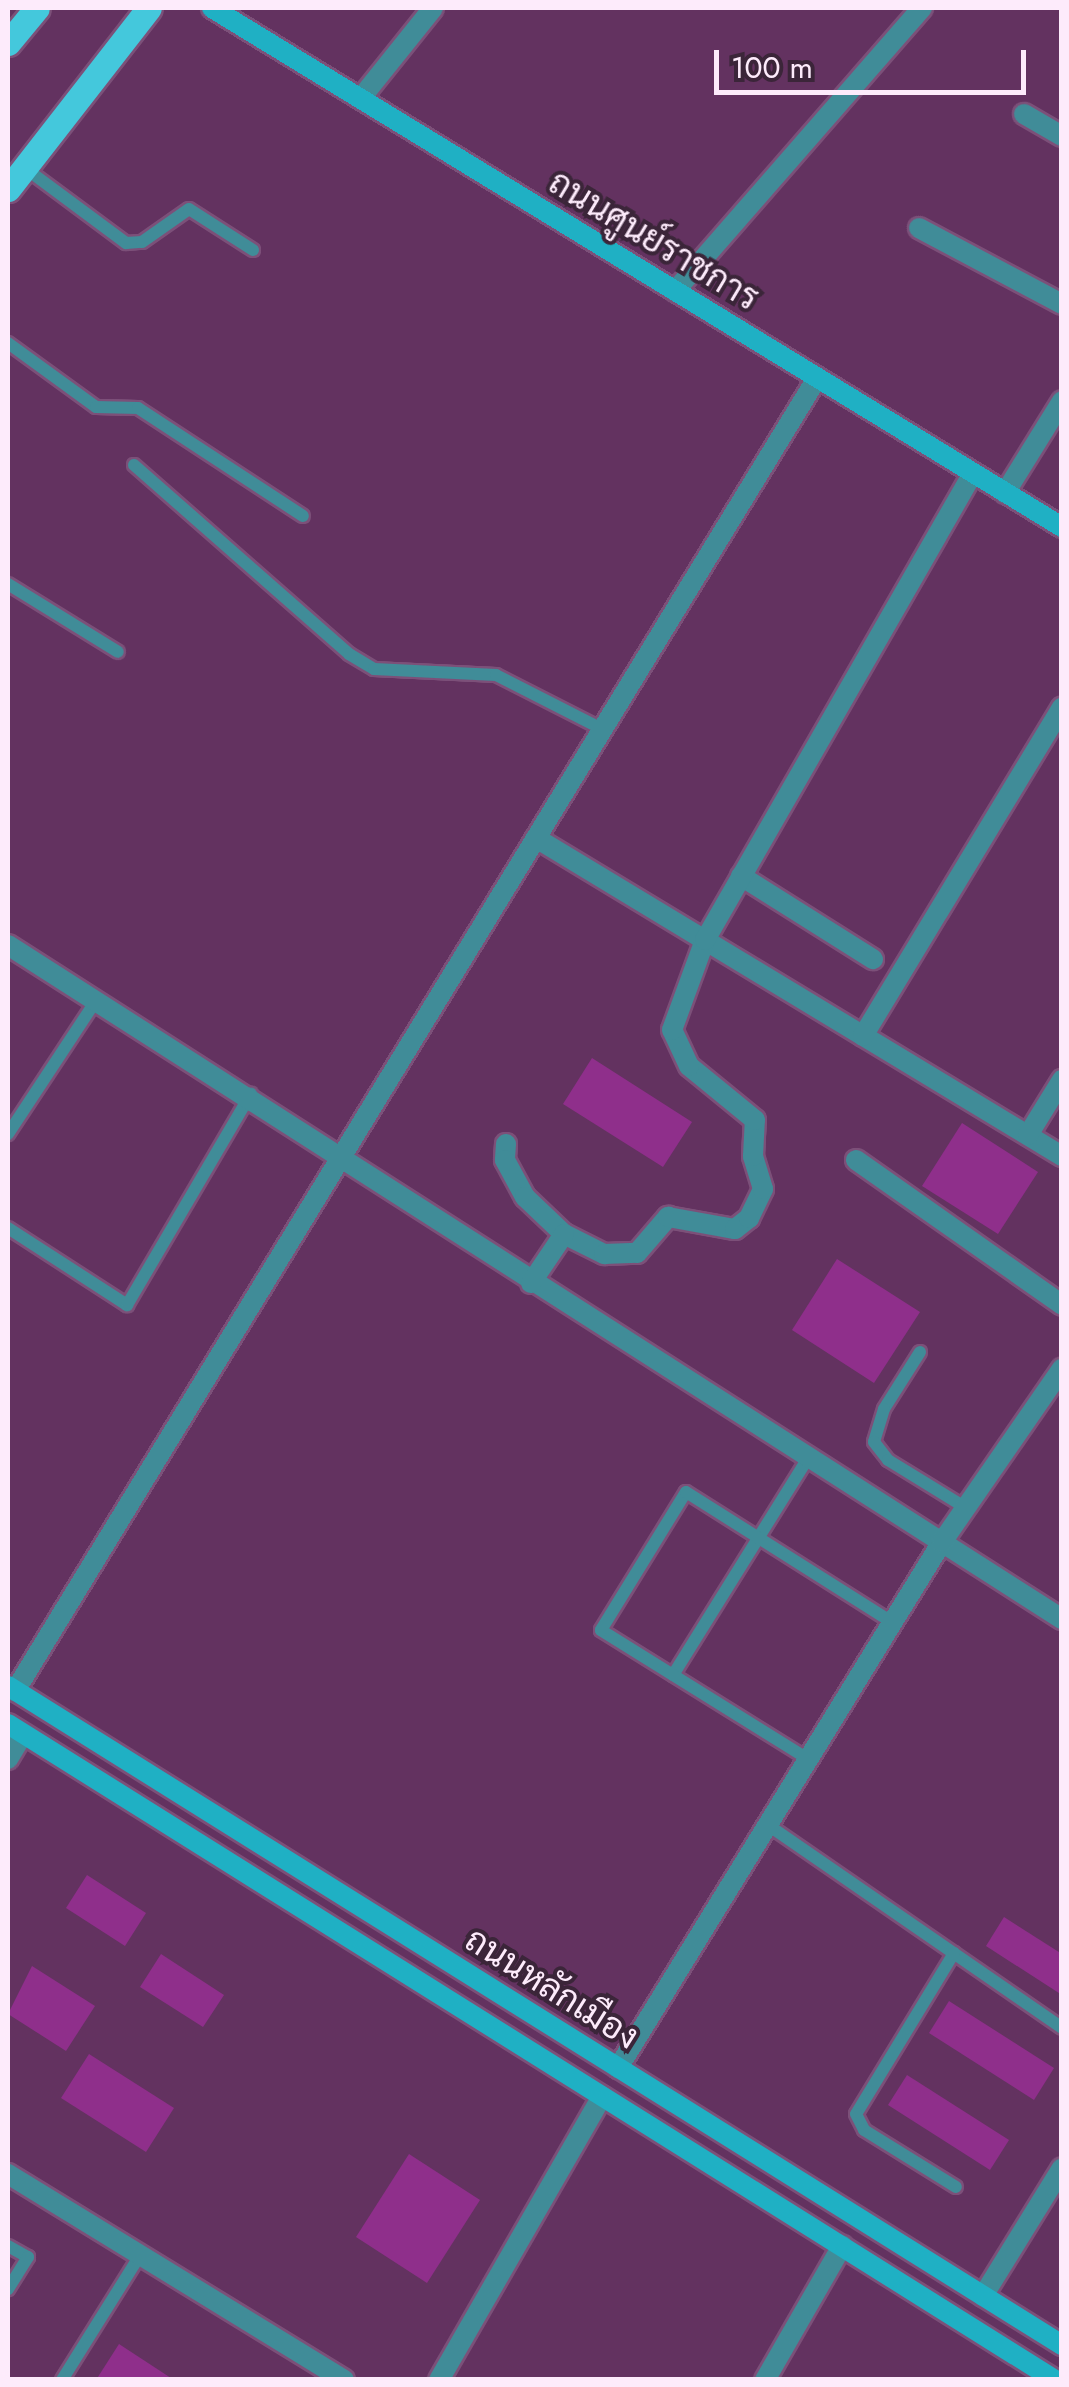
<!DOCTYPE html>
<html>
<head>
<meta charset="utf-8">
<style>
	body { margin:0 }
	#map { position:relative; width:1069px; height:2387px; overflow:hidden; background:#633260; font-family:Jost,Sarabun,sans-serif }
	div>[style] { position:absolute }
	.building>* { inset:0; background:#8f2f8b }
	.roads { filter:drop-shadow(2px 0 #7c5079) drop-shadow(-2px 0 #7c5079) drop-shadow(0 2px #7c5079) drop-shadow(0 -2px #7c5079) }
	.lane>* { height:12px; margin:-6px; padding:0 6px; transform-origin:6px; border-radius:6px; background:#408c98 }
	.street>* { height:20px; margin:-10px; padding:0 10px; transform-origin:10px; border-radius:10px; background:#408c98 }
	.secondary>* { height:20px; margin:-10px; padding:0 10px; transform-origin:10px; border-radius:10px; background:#1fb0c4 }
	.primary>* { height:25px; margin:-12.5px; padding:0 12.5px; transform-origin:12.5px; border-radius:12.5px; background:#44c8dc }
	span { translate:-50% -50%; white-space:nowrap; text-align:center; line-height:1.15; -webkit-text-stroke:8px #3b2539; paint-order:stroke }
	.street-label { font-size:35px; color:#fdebfb }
	.frame { position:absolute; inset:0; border:10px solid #fdebfb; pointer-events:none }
	.scale { position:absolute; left:714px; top:50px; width:312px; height:45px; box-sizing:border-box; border:5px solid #fdebfb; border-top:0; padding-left:12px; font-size:30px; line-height:35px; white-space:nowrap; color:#fdebfb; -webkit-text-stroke:8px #3b2539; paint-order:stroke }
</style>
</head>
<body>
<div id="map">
	<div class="building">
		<div style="clip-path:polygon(592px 1058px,692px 1122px,663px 1167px,563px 1104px)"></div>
		<div style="clip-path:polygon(962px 1123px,1038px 1172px,998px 1234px,922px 1186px)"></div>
		<div style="clip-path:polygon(837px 1259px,920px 1312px,874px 1383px,792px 1330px)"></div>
		<div style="clip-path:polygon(87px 1875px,146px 1913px,125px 1946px,66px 1908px)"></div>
		<div style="clip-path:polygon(1004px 1917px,1062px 1954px,1062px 1995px,986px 1946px)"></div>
		<div style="clip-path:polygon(161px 1954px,224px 1995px,203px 2027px,140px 1987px)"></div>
		<div style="clip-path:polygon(32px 1966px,95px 2006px,66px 2051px,8px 2014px)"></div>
		<div style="clip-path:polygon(949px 2001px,1054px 2068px,1034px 2100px,929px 2033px)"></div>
		<div style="clip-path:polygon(89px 2054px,174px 2108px,146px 2152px,61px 2098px)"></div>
		<div style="clip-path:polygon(907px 2075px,1009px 2140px,990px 2170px,888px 2105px)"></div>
		<div style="clip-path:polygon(409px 2154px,480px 2200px,427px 2283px,356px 2237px)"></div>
		<div style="clip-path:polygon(119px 2344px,174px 2380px,96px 2380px)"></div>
	</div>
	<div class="roads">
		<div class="lane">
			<div style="left:25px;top:168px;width:126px;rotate:36.6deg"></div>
			<div style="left:126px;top:243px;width:16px;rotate:-4deg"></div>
			<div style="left:142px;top:242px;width:57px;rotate:-35.1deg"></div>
			<div style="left:189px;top:209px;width:76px;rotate:32.6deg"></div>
			<div style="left:8px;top:343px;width:109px;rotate:36deg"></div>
			<div style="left:96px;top:407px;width:42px;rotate:1.4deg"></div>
			<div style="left:138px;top:408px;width:197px;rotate:33.2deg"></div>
			<div style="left:134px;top:465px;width:286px;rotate:41.3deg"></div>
			<div style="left:349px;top:654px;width:29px;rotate:31deg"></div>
			<div style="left:374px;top:669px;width:122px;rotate:2.8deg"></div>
			<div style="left:496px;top:675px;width:119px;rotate:27deg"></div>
			<div style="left:8px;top:584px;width:129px;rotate:31.7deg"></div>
			<div style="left:8px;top:1134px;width:162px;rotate:-56.6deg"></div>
			<div style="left:8px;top:1228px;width:142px;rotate:32.9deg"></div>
			<div style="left:127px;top:1305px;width:245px;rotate:-59.6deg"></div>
			<div style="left:920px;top:1352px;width:67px;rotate:122.3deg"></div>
			<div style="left:884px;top:1409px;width:34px;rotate:107deg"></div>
			<div style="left:874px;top:1442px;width:23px;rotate:52deg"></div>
			<div style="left:888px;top:1460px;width:92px;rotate:31.6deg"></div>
			<div style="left:673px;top:1675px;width:253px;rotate:-58.1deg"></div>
			<div style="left:808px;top:1759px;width:244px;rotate:-148.1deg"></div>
			<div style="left:601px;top:1630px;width:162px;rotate:-58.4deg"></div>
			<div style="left:686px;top:1492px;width:245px;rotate:32.3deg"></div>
			<div style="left:768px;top:1825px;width:357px;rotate:34.6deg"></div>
			<div style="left:954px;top:1953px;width:188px;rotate:121.3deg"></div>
			<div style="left:856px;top:2114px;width:18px;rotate:63deg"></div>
			<div style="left:864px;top:2130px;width:108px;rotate:31.8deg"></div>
			<div style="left:8px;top:2246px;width:23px;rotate:29deg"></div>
			<div style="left:28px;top:2257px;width:38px;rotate:122deg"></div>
			<div style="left:62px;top:2380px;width:147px;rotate:-58deg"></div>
		</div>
		<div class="street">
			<div style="left:361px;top:98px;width:115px;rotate:-51.3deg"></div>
			<div style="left:1024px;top:114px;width:44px;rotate:30.1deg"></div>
			<div style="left:919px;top:228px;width:162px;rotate:28deg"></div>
			<div style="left:675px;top:291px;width:376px;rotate:-48.9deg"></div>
			<div style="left:1005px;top:493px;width:108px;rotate:-58.2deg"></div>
			<div style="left:536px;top:838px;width:615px;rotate:31.16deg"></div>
			<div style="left:741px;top:876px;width:156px;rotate:32.2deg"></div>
			<div style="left:8px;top:945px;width:1251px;rotate:32.6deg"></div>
			<div style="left:863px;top:1036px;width:384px;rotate:-58.8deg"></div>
			<div style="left:1028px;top:1135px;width:65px;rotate:-58.3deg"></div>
			<div style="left:506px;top:1144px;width:16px;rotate:94deg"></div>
			<div style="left:505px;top:1160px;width:42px;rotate:61.6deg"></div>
			<div style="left:525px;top:1197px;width:54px;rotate:43.5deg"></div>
			<div style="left:564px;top:1234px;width:45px;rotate:26.6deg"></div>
			<div style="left:604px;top:1254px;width:33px;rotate:-2deg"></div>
			<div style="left:637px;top:1253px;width:48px;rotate:-49.3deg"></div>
			<div style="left:668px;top:1217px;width:68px;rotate:10.2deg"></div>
			<div style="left:735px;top:1229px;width:18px;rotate:-38deg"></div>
			<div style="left:749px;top:1218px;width:32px;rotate:-64deg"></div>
			<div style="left:763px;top:1189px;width:34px;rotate:-107deg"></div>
			<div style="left:753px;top:1156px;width:36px;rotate:-87deg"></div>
			<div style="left:755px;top:1120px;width:85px;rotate:-140.7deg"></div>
			<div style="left:689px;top:1066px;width:40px;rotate:-115deg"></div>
			<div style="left:672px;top:1030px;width:96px;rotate:-69.9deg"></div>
			<div style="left:705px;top:940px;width:538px;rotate:-60.15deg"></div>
			<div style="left:856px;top:1160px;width:252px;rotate:35.1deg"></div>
			<div style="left:531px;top:1283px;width:59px;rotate:-56deg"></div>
			<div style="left:15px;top:1691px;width:1539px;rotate:-58.58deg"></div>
			<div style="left:8px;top:1759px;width:29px;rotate:-59deg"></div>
			<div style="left:618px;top:2068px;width:618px;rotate:-58.37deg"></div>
			<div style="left:942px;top:1542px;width:211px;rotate:-55.3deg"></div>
			<div style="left:8px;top:2174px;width:394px;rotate:31.5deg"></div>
			<div style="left:983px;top:2296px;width:150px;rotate:-58.3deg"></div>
			<div style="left:439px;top:2380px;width:327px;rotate:-60.1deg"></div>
			<div style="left:765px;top:2380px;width:155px;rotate:-60.1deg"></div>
		</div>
		<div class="secondary">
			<div style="left:212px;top:8px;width:996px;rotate:31.41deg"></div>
			<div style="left:8px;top:1686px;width:1243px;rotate:32.02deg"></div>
			<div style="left:8px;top:1724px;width:1236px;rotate:32.07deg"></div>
		</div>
		<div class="primary">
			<div style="left:8px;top:43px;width:45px;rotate:-50.4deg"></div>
			<div style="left:8px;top:189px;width:229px;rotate:-52.1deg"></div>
		</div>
	</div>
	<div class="street-label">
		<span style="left:654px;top:240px;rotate:31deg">ถนนศูนย์ราชการ</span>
		<span style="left:552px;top:1988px;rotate:32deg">ถนนหลักเมือง</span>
	</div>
	<div class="frame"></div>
	<div class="scale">100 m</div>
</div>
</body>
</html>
